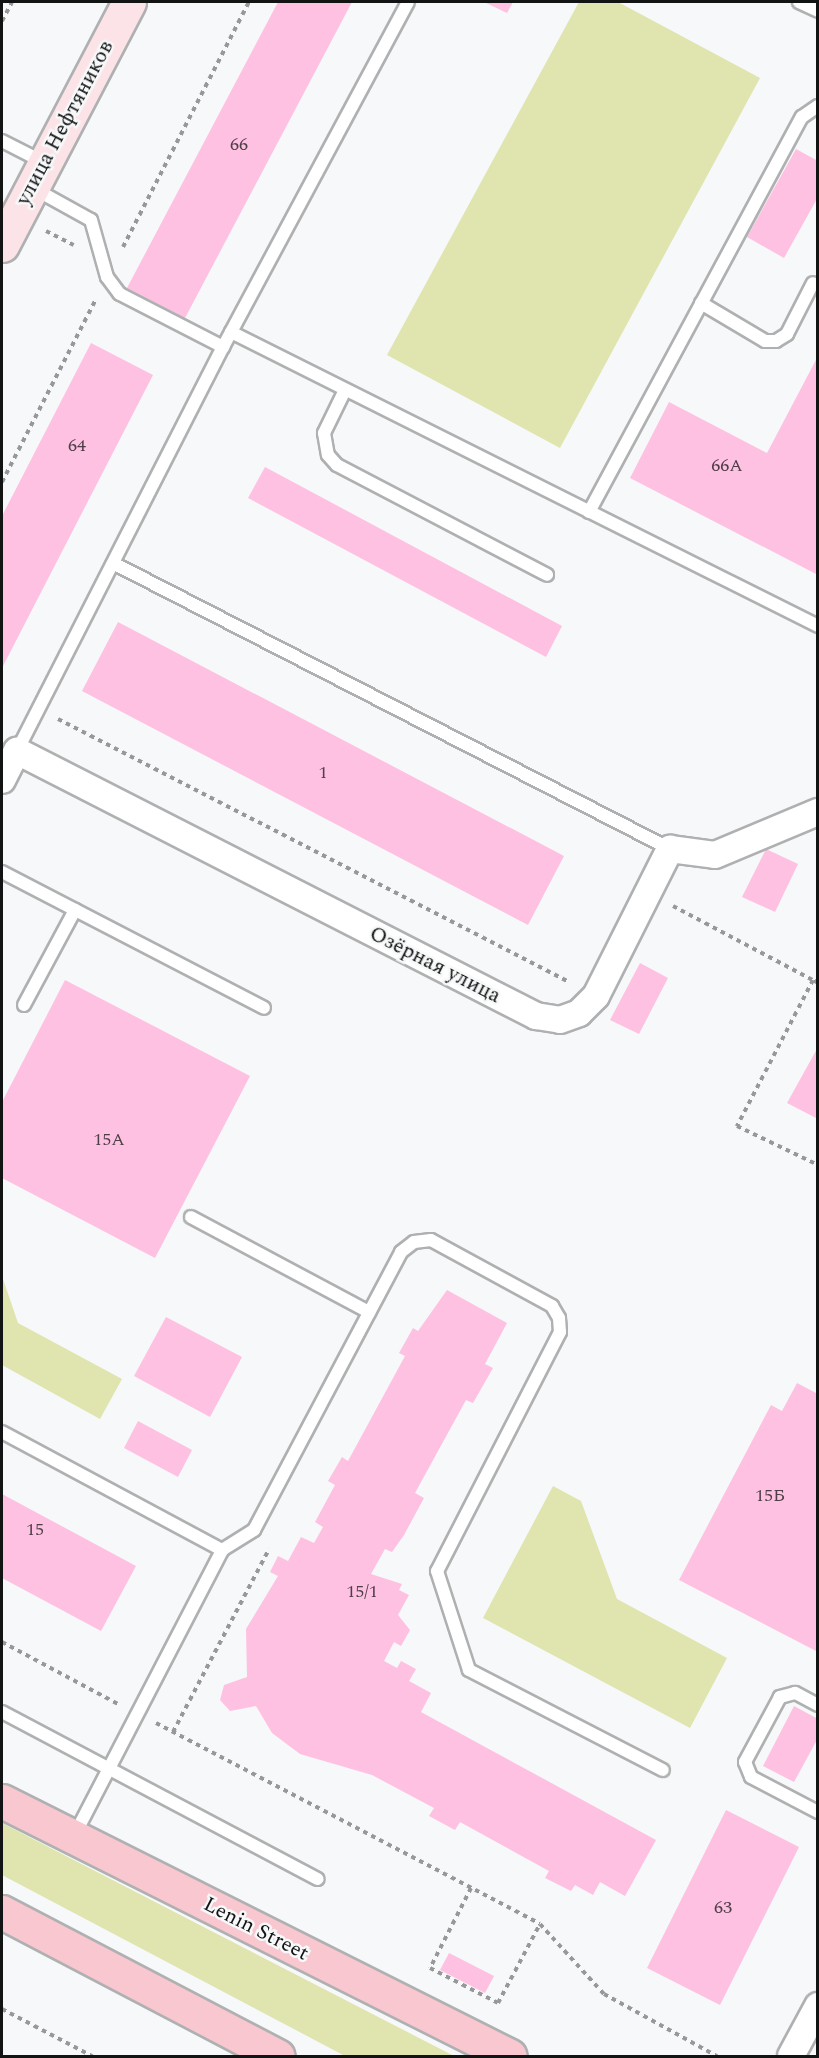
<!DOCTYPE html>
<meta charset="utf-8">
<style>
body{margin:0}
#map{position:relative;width:819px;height:2058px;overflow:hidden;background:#f7f8f9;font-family:Spectral,serif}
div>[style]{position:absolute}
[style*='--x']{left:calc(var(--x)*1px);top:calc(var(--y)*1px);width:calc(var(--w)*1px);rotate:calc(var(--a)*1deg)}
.green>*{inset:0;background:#e0e4ae}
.building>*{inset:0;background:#fec1e2}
.path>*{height:4px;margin-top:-2px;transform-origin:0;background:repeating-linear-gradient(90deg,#979899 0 4.5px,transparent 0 9px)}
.roads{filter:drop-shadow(2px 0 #afb0b1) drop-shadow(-2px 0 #afb0b1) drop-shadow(0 2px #afb0b1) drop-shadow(0 -2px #afb0b1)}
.lane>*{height:12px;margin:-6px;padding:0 6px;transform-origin:6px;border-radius:6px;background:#fff}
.street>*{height:26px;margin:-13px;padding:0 13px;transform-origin:13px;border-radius:13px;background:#fff}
.secondary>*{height:33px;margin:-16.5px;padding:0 16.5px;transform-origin:16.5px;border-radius:16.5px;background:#fce3e7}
.primary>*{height:33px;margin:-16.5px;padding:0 16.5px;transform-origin:16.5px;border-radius:16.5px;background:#f8c7cf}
span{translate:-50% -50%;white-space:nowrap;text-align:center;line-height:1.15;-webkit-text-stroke:5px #f7f8f9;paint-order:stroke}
.number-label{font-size:18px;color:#4d3e47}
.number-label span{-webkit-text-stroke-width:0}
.street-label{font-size:21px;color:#121313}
.frame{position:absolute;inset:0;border:3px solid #121313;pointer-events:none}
</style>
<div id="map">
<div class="green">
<div style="clip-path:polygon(579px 2px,618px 2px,760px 78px,560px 448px,387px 355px)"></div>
<div style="clip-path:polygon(2px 1276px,18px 1323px,122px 1379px,100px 1419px,2px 1365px)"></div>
<div style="clip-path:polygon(553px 1486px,581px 1501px,617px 1599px,727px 1658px,690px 1728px,483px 1618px)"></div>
<div style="clip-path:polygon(2px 1823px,454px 2056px,345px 2056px,2px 1875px)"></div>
</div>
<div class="building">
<div style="clip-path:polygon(278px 2px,352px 2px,185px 318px,127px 288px)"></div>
<div style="clip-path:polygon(484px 2px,513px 2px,507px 13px)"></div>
<div style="clip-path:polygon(796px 149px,818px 161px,818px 197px,784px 258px,747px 237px)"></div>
<div style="clip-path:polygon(91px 343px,153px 375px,2px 668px,2px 516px)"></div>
<div style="clip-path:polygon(818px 356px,818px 575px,630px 478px,669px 402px,767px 453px)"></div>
<div style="clip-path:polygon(265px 467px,562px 626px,546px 657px,248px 498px)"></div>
<div style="clip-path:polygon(118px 622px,564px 856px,528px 925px,82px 691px)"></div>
<div style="clip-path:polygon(766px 849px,798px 864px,775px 912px,742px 897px)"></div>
<div style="clip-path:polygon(640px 963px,668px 978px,639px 1034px,610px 1020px)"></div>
<div style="clip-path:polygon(65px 980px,250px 1076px,155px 1258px,2px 1178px,2px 1102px)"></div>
<div style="clip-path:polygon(818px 1047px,818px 1119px,787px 1103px)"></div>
<div style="clip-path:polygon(447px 1290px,507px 1323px,485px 1364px,493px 1368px,473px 1403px,466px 1400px,415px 1493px,424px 1498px,404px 1535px,392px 1552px,385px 1549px,371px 1574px,402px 1584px,399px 1590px,409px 1595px,398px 1615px,410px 1630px,401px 1646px,394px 1642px,384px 1661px,397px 1668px,401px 1661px,416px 1669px,409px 1681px,431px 1693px,421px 1712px,656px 1840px,625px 1896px,600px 1882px,593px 1895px,575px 1885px,571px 1891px,545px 1878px,549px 1871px,460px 1822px,455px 1830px,429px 1816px,434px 1808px,372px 1775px,300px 1754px,272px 1733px,256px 1706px,230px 1711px,220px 1700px,224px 1685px,247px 1677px,246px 1629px,278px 1576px,270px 1572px,278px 1556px,288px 1561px,301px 1537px,314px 1543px,323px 1527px,315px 1522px,335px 1485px,328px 1481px,342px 1457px,348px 1461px,405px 1356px,399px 1353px,413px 1328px,418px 1331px)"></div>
<div style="clip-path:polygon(166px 1317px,242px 1357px,210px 1417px,134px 1376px)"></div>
<div style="clip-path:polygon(797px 1383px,818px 1394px,818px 1652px,679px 1580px,771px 1405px,782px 1411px)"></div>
<div style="clip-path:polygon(138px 1421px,192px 1450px,178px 1477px,124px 1448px)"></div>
<div style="clip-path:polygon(2px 1494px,136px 1566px,101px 1631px,2px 1578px)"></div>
<div style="clip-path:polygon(794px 1706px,818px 1719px,818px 1738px,794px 1782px,763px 1766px)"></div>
<div style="clip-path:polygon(726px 1810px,799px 1847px,720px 2005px,647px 1968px)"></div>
<div style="clip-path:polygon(449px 1953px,494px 1976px,485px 1993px,440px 1970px)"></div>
</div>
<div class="path">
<div style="--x:2;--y:21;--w:21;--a:-62"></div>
<div style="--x:46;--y:231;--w:31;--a:27"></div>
<div style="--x:123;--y:247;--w:276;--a:-62.8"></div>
<div style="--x:2;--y:482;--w:206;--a:-62.8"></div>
<div style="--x:58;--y:719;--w:575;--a:27.23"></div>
<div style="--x:673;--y:906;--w:158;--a:27.9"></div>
<div style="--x:818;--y:983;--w:6;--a:-149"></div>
<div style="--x:813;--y:980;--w:165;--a:117.5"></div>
<div style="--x:737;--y:1126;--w:90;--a:25.7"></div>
<div style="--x:2;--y:1642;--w:132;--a:28.1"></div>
<div style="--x:156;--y:1723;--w:433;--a:27.6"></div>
<div style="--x:540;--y:1924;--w:95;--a:47.6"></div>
<div style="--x:604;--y:1994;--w:129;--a:28.8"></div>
<div style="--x:173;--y:1732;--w:207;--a:-62.3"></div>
<div style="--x:471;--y:1888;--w:90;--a:117.1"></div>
<div style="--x:430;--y:1968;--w:76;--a:27.2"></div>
<div style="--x:498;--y:2003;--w:89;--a:-62"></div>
<div style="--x:2;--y:2009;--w:102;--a:27.6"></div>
</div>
<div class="roads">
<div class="lane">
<div style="--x:799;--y:2;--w:21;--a:25"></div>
<div style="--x:2;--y:141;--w:46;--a:27.1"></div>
<div style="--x:33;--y:188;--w:66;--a:28.9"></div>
<div style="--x:91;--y:220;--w:59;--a:74.3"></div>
<div style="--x:107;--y:277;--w:21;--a:53"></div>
<div style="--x:120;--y:294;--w:116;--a:27.2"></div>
<div style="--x:223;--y:347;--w:391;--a:-61.8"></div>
<div style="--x:701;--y:303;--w:74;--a:30.7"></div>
<div style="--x:765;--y:341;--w:11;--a:0"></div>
<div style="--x:776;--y:341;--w:13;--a:-32"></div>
<div style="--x:787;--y:334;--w:57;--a:-63"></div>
<div style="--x:231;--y:332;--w:657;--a:26.6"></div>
<div style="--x:345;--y:390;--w:48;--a:116"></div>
<div style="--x:324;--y:433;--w:22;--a:80"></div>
<div style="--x:328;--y:455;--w:13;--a:48"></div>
<div style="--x:337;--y:465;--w:237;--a:27.6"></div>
<div style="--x:589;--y:512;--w:449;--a:-61.7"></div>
<div style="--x:802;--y:117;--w:19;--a:-35"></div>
<div style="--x:113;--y:563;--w:626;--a:27.18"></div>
<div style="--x:17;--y:751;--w:453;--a:-63"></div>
<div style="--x:2;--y:872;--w:295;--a:27.4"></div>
<div style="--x:24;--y:1005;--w:108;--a:-61.8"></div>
<div style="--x:191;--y:1217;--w:202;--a:28.1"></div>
<div style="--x:2;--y:1432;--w:250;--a:28.2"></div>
<div style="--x:818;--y:1705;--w:26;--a:-152"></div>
<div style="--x:795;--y:1693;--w:16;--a:165"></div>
<div style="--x:780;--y:1697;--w:74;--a:118.3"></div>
<div style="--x:745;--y:1762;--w:16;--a:68"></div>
<div style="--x:751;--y:1777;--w:76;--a:27.6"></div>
<div style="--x:2;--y:1712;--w:357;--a:27.9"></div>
<div style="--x:74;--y:1836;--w:322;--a:-62.6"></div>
<div style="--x:222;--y:1550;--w:38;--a:-32"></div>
<div style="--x:254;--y:1530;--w:314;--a:-62.1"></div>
<div style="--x:401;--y:1252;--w:16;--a:-38"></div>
<div style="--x:414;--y:1242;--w:17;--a:-7"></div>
<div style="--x:431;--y:1240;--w:138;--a:28.6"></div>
<div style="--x:552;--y:1306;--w:14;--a:60"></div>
<div style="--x:559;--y:1318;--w:14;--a:86"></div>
<div style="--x:560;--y:1332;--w:269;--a:117.2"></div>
<div style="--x:437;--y:1571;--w:104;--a:72.1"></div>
<div style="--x:469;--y:1670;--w:218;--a:27.3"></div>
</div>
<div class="street">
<div style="--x:2;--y:780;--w:33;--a:-63"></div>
<div style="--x:17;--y:751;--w:583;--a:27.05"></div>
<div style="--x:536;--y:1016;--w:24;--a:9"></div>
<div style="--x:560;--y:1020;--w:20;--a:-20"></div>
<div style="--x:579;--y:1013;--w:24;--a:-45"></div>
<div style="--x:596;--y:996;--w:165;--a:-63.3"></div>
<div style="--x:670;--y:849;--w:45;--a:7.6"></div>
<div style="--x:715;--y:855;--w:112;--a:-22.7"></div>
<div style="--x:791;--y:2056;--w:57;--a:-61.6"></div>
</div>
<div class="secondary">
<div style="--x:2;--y:245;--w:274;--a:-62.4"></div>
</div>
<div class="primary">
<div style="--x:2;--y:1801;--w:568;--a:26.66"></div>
<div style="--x:2;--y:1912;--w:311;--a:27.6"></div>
</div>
</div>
<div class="number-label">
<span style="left:239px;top:145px">66</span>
<span style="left:77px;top:446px">64</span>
<span style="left:727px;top:466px">66А</span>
<span style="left:323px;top:773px">1</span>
<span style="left:109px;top:1140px">15А</span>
<span style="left:770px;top:1496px">15Б</span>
<span style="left:35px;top:1530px">15</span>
<span style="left:362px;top:1592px">15/1</span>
<span style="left:723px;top:1908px">63</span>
</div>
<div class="street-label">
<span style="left:65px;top:123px;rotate:-62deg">улица Нефтяников</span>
<span style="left:435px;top:965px;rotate:27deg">Озёрная улица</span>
<span style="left:256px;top:1929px;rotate:27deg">Lenin Street</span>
</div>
<div class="frame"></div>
</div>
